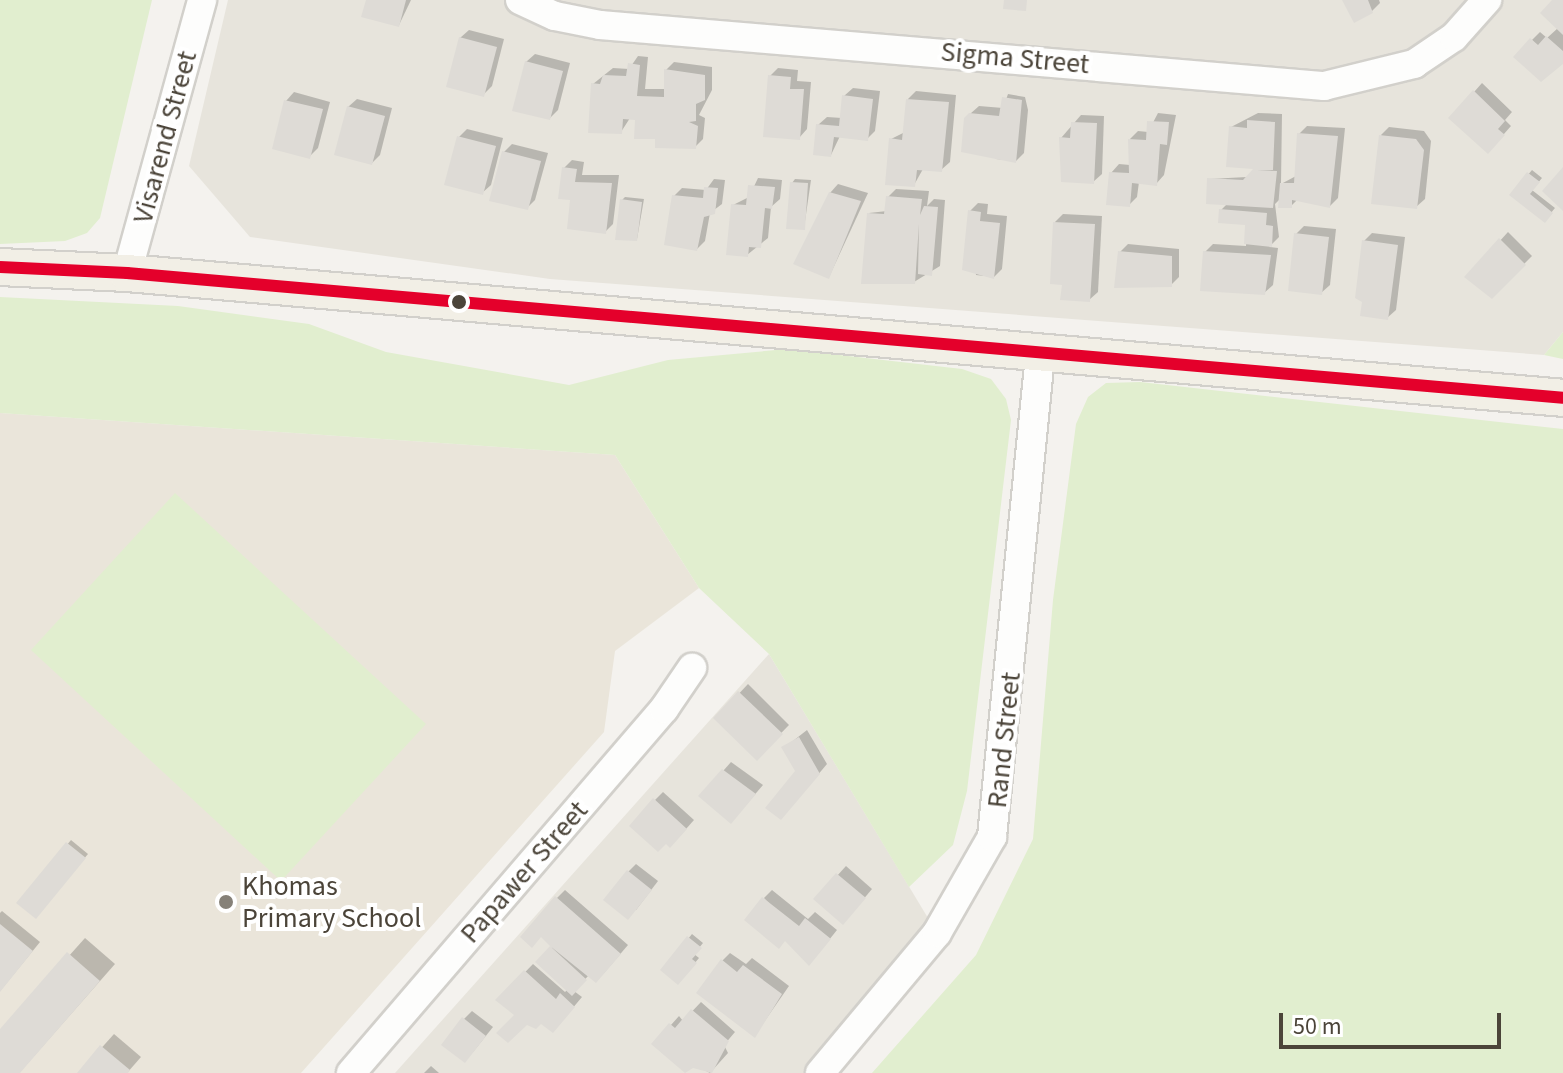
<!DOCTYPE html>
<style>
body{margin:0}
#map{position:relative;width:1563px;height:1073px;overflow:hidden;background:#f4f2ee;font-family:"Source Sans 3",sans-serif}
div>[style]{position:absolute}
[style*='--x']{left:calc(var(--x)*1px);top:calc(var(--y)*1px);width:calc(var(--w)*1px);rotate:calc(var(--a)*1deg)}
.residential>*{inset:0;background:#e7e4dc}
.education>*{inset:0;background:#eae5da}
.green>*{inset:0;background:#e1eecf}
.shadow>*{inset:0;background:#0003}
.building>*{inset:0;background:#dedbd6}
.roads{filter:drop-shadow(2px 0 #d2d0cb) drop-shadow(-2px 0 #d2d0cb) drop-shadow(0 2px #d2d0cb) drop-shadow(0 -2px #d2d0cb)}
.minor>*{height:28px;margin:-14px;padding:0 14px;transform-origin:14px;border-radius:14px;background:#fdfdfc}
.major>*{height:36px;margin:-18px;padding:0 18px;transform-origin:18px;border-radius:18px;background:#f2efe6}
.bus-1>*{height:12px;margin:-6px;padding:0 6px;transform-origin:6px;border-radius:6px;background:#e4002b}
.dots>*{width:22px;height:22px;translate:-50% -50%;box-sizing:border-box;border:4px solid #fff;border-radius:50%}
span{translate:-50% -50%;white-space:nowrap;text-align:center;line-height:1.15;-webkit-text-stroke:8px #fff;paint-order:stroke}
.street-label{font-size:28px;color:#4b4439}
.poi-label{font-size:28px;color:#4b4439}
.left{translate:0 -50%;text-align:left}
.scale{position:absolute;left:1279px;top:1013px;width:222px;height:36px;box-sizing:border-box;border:4px solid #4b4439;border-top:0;padding-left:10px;font-size:24px;line-height:28px;white-space:nowrap;color:#4b4439;-webkit-text-stroke:6px #fff;paint-order:stroke}
</style>
<div id="map">
<div class="residential">
<div style="clip-path:polygon(228px 0,1563px 0,1563px 332px,1544px 355px,550px 279px,250px 237px,189px 166px)"></div>
<div style="clip-path:polygon(769px 654px,937px 933px,820px 1073px,395px 1073px)"></div>
</div>
<div class="education">
<div style="clip-path:polygon(0 413px,615px 455px,699px 588px,615px 651px,604px 732px,301px 1073px,0 1073px)"></div>
</div>
<div class="green">
<div style="clip-path:polygon(0 0,152px 0,100px 218px,87px 233px,65px 241px,0 244px)"></div>
<div style="clip-path:polygon(0 297px,178px 306px,309px 324px,386px 352px,569px 385px,668px 360px,787px 349px,962px 369px,991px 379px,1006px 399px,1011px 420px,967px 791px,953px 845px,909px 887px,769px 654px,699px 588px,615px 455px,0 413px)"></div>
<div style="clip-path:polygon(1563px 332px,1563px 359px,1544px 355px)"></div>
<div style="clip-path:polygon(1140px 382px,1563px 429px,1563px 1073px,872px 1073px,976px 955px,1033px 839px,1053px 600px,1076px 424px,1088px 397px,1106px 383px)"></div>
<div style="clip-path:polygon(175px 493px,426px 724px,281px 881px,31px 650px)"></div>
</div>
<div class="shadow">
<div style="clip-path:polygon(368px 0,411px 0,399px 25px)"></div>
<div style="clip-path:polygon(1344px 0,1379px 0,1380px 3px,1372px 11px)"></div>
<div style="clip-path:polygon(1555px 0,1563px 0,1563px 62px,1556px 69px,1532px 40px,1540px 32px,1547px 38px,1558px 28px)"></div>
<div style="clip-path:polygon(469px 30px,504px 39px,492px 86px,484px 94px,460px 38px)"></div>
<div style="clip-path:polygon(535px 54px,570px 63px,558px 110px,550px 118px,526px 62px)"></div>
<div style="clip-path:polygon(638px 56px,648px 57px,645px 89px,666px 89px,666px 70px,674px 62px,712px 67px,712px 90px,699px 115px,705px 118px,703px 139px,695px 147px,657px 137px,637px 118px,630px 118px,621px 132px,593px 84px,613px 68px,629px 69px)"></div>
<div style="clip-path:polygon(778px 68px,798px 70px,797px 81px,811px 82px,807px 129px,799px 138px,770px 76px)"></div>
<div style="clip-path:polygon(1482px 83px,1512px 112px,1505px 120px,1511px 126px,1496px 143px,1451px 118px)"></div>
<div style="clip-path:polygon(853px 88px,880px 91px,875px 131px,867px 139px,840px 136px,831px 155px,818px 125px,827px 117px,842px 118px,844px 96px)"></div>
<div style="clip-path:polygon(916px 91px,956px 95px,950px 162px,941px 170px,923px 169px,914px 185px,891px 139px,905px 132px,908px 99px)"></div>
<div style="clip-path:polygon(294px 92px,330px 102px,318px 148px,309px 157px,286px 101px)"></div>
<div style="clip-path:polygon(1008px 94px,1025px 97px,1028px 110px,1024px 153px,1016px 161px,996px 159px,970px 114px,979px 106px,1003px 108px)"></div>
<div style="clip-path:polygon(357px 99px,392px 108px,380px 155px,372px 163px,348px 107px)"></div>
<div style="clip-path:polygon(1158px 113px,1176px 115px,1164px 175px,1156px 184px,1139px 182px,1137px 197px,1129px 205px,1111px 173px,1119px 164px,1130px 165px,1130px 139px,1138px 131px,1148px 132px)"></div>
<div style="clip-path:polygon(1258px 113px,1282px 114px,1281px 184px,1296px 176px,1299px 134px,1307px 126px,1345px 128px,1338px 198px,1330px 206px,1298px 199px,1291px 206px,1281px 198px,1275px 204px,1279px 237px,1269px 247px,1278px 248px,1273px 285px,1264px 293px,1205px 252px,1213px 244px,1246px 246px,1247px 223px,1221px 210px,1228px 203px,1209px 179px,1247px 177px,1257px 167px,1231px 127px)"></div>
<div style="clip-path:polygon(1081px 115px,1104px 116px,1102px 174px,1093px 182px,1061px 138px)"></div>
<div style="clip-path:polygon(1389px 127px,1424px 131px,1431px 141px,1425px 199px,1416px 207px,1381px 135px)"></div>
<div style="clip-path:polygon(467px 129px,503px 138px,491px 185px,482px 193px,459px 137px)"></div>
<div style="clip-path:polygon(512px 144px,548px 153px,535px 200px,527px 208px,504px 152px)"></div>
<div style="clip-path:polygon(572px 160px,584px 162px,582px 175px,619px 175px,613px 224px,605px 232px,564px 168px)"></div>
<div style="clip-path:polygon(1532px 170px,1542px 178px,1532px 190px,1555px 208px,1545px 220px,1512px 194px)"></div>
<div style="clip-path:polygon(758px 178px,782px 180px,780px 199px,771px 207px,768px 238px,747px 255px,733px 205px,749px 197px)"></div>
<div style="clip-path:polygon(714px 179px,725px 180px,722px 204px,710px 213px,705px 241px,697px 249px,674px 196px,682px 188px,706px 190px)"></div>
<div style="clip-path:polygon(795px 179px,811px 180px,804px 228px,792px 183px)"></div>
<div style="clip-path:polygon(838px 184px,868px 193px,829px 277px,830px 193px)"></div>
<div style="clip-path:polygon(896px 189px,929px 191px,927px 206px,934px 199px,945px 200px,940px 266px,914px 282px,869px 213px,887px 211px,888px 197px)"></div>
<div style="clip-path:polygon(625px 197px,644px 199px,637px 239px,622px 200px)"></div>
<div style="clip-path:polygon(978px 203px,988px 204px,987px 214px,1007px 216px,1002px 269px,994px 277px,976px 275px,970px 211px)"></div>
<div style="clip-path:polygon(1063px 214px,1102px 216px,1098px 292px,1089px 300px,1064px 283px,1055px 222px)"></div>
<div style="clip-path:polygon(1304px 226px,1336px 229px,1330px 285px,1321px 293px,1296px 234px)"></div>
<div style="clip-path:polygon(1508px 232px,1532px 256px,1492px 296px,1467px 277px)"></div>
<div style="clip-path:polygon(1372px 233px,1405px 237px,1396px 310px,1387px 318px,1364px 241px)"></div>
<div style="clip-path:polygon(1128px 244px,1179px 249px,1179px 277px,1171px 285px,1120px 252px)"></div>
<div style="clip-path:polygon(748px 684px,789px 725px,757px 758px,716px 718px)"></div>
<div style="clip-path:polygon(807px 730px,827px 764px,800px 796px,797px 772px,784px 748px)"></div>
<div style="clip-path:polygon(731px 762px,763px 785px,739px 813px,701px 796px)"></div>
<div style="clip-path:polygon(663px 792px,694px 820px,678px 838px,655px 800px)"></div>
<div style="clip-path:polygon(71px 840px,88px 854px,39px 913px,18px 903px)"></div>
<div style="clip-path:polygon(636px 864px,658px 881px,636px 910px,628px 872px)"></div>
<div style="clip-path:polygon(846px 866px,872px 889px,851px 914px,816px 899px)"></div>
<div style="clip-path:polygon(565px 890px,628px 945px,604px 973px,589px 975px,574px 991px,582px 997px,561px 1022px,541px 1022px,516px 1015px,498px 1000px,533px 964px,565px 992px,568px 989px,538px 962px,554px 945px,557px 898px)"></div>
<div style="clip-path:polygon(772px 890px,808px 919px,815px 912px,837px 930px,817px 955px,764px 898px)"></div>
<div style="clip-path:polygon(2px 911px,40px 942px,0 991px,0 913px)"></div>
<div style="clip-path:polygon(692px 934px,703px 943px,694px 954px,699px 958px,678px 983px,663px 970px)"></div>
<div style="clip-path:polygon(85px 938px,115px 964px,19px 1073px,0 1073px,0 1033px)"></div>
<div style="clip-path:polygon(730px 953px,746px 964px,752px 958px,789px 986px,755px 1035px,722px 961px)"></div>
<div style="clip-path:polygon(701px 1002px,735px 1032px,724px 1045px,728px 1053px,710px 1073px,654px 1044px,679px 1016px,683px 1021px)"></div>
<div style="clip-path:polygon(472px 1011px,493px 1027px,473px 1052px,464px 1019px)"></div>
<div style="clip-path:polygon(114px 1034px,141px 1057px,127px 1073px,79px 1073px)"></div>
<div style="clip-path:polygon(431px 1066px,439px 1073px,424px 1073px)"></div>
</div>
<div class="building">
<div style="clip-path:polygon(366px 0,406px 0,399px 27px,361px 17px)"></div>
<div style="clip-path:polygon(1004px 0,1027px 0,1026px 11px,1003px 9px)"></div>
<div style="clip-path:polygon(1342px 0,1368px 0,1373px 13px,1354px 23px)"></div>
<div style="clip-path:polygon(1552px 0,1563px 0,1563px 35px,1540px 13px)"></div>
<div style="clip-path:polygon(1546px 36px,1563px 51px,1563px 64px,1541px 82px,1513px 57px,1530px 38px,1538px 45px)"></div>
<div style="clip-path:polygon(459px 37px,497px 47px,484px 97px,446px 87px)"></div>
<div style="clip-path:polygon(525px 61px,563px 71px,550px 120px,512px 111px)"></div>
<div style="clip-path:polygon(628px 63px,640px 65px,637px 96px,664px 97px,664px 69px,705px 75px,705px 100px,696px 104px,696px 121px,689px 122px,698px 126px,696px 149px,655px 148px,655px 139px,634px 139px,635px 120px,623px 119px,622px 134px,588px 133px,591px 83px,600px 84px,603px 75px,626px 76px)"></div>
<div style="clip-path:polygon(768px 75px,791px 77px,790px 89px,804px 89px,800px 140px,763px 137px)"></div>
<div style="clip-path:polygon(1473px 90px,1505px 121px,1498px 129px,1505px 135px,1488px 154px,1448px 118px)"></div>
<div style="clip-path:polygon(842px 95px,873px 99px,868px 141px,834px 137px,831px 157px,813px 155px,816px 124px,839px 126px)"></div>
<div style="clip-path:polygon(1002px 97px,1022px 100px,1016px 163px,961px 152px,964px 118px,969px 113px,999px 116px)"></div>
<div style="clip-path:polygon(906px 99px,949px 102px,942px 172px,917px 170px,915px 187px,885px 185px,889px 138px,902px 140px)"></div>
<div style="clip-path:polygon(284px 100px,323px 109px,310px 159px,272px 149px)"></div>
<div style="clip-path:polygon(347px 106px,385px 116px,372px 165px,334px 155px)"></div>
<div style="clip-path:polygon(1247px 120px,1275px 122px,1273px 170px,1257px 170px,1277px 171px,1273px 208px,1206px 204px,1207px 178px,1243px 180px,1253px 169px,1226px 167px,1229px 126px,1247px 128px)"></div>
<div style="clip-path:polygon(1147px 121px,1169px 122px,1167px 145px,1160px 144px,1157px 186px,1132px 183px,1130px 207px,1106px 205px,1109px 172px,1129px 173px,1128px 139px,1146px 140px)"></div>
<div style="clip-path:polygon(1071px 122px,1097px 123px,1094px 184px,1061px 182px,1059px 137px,1070px 138px)"></div>
<div style="clip-path:polygon(1297px 133px,1338px 136px,1330px 208px,1292px 200px,1292px 208px,1278px 208px,1280px 183px,1294px 183px)"></div>
<div style="clip-path:polygon(1379px 135px,1416px 139px,1424px 150px,1417px 209px,1371px 204px)"></div>
<div style="clip-path:polygon(457px 136px,496px 146px,483px 195px,444px 185px)"></div>
<div style="clip-path:polygon(502px 151px,541px 161px,528px 210px,489px 201px)"></div>
<div style="clip-path:polygon(562px 167px,577px 169px,575px 182px,612px 183px,606px 234px,567px 229px,570px 200px,558px 199px)"></div>
<div style="clip-path:polygon(1563px 167px,1563px 211px,1542px 191px)"></div>
<div style="clip-path:polygon(1527px 172px,1540px 182px,1530px 194px,1553px 213px,1545px 223px,1509px 195px)"></div>
<div style="clip-path:polygon(790px 182px,808px 183px,805px 230px,786px 229px)"></div>
<div style="clip-path:polygon(748px 185px,775px 187px,772px 209px,765px 208px,761px 248px,749px 247px,748px 257px,726px 255px,731px 204px,746px 205px)"></div>
<div style="clip-path:polygon(704px 187px,718px 188px,715px 214px,704px 217px,697px 251px,664px 245px,672px 195px,703px 198px)"></div>
<div style="clip-path:polygon(829px 192px,861px 201px,829px 279px,793px 264px)"></div>
<div style="clip-path:polygon(886px 196px,922px 199px,920px 215px,924px 206px,938px 207px,932px 276px,918px 274px,919px 224px,915px 284px,861px 284px,867px 213px,884px 214px)"></div>
<div style="clip-path:polygon(620px 199px,642px 202px,637px 241px,615px 240px)"></div>
<div style="clip-path:polygon(1219px 209px,1267px 213px,1266px 225px,1273px 226px,1272px 247px,1244px 244px,1245px 225px,1218px 223px)"></div>
<div style="clip-path:polygon(968px 210px,981px 212px,980px 221px,1000px 223px,994px 279px,962px 270px)"></div>
<div style="clip-path:polygon(1053px 222px,1095px 224px,1090px 302px,1060px 300px,1062px 285px,1050px 284px)"></div>
<div style="clip-path:polygon(1294px 233px,1329px 237px,1322px 295px,1288px 291px)"></div>
<div style="clip-path:polygon(1499px 238px,1526px 265px,1492px 299px,1464px 277px)"></div>
<div style="clip-path:polygon(1362px 240px,1398px 245px,1388px 320px,1360px 316px,1362px 302px,1355px 298px)"></div>
<div style="clip-path:polygon(1118px 251px,1172px 256px,1172px 287px,1114px 288px)"></div>
<div style="clip-path:polygon(1203px 251px,1271px 255px,1265px 295px,1200px 291px)"></div>
<div style="clip-path:polygon(738px 691px,783px 734px,757px 761px,713px 718px)"></div>
<div style="clip-path:polygon(799px 737px,820px 774px,781px 820px,765px 808px,795px 771px,781px 747px)"></div>
<div style="clip-path:polygon(722px 769px,756px 794px,731px 824px,698px 796px)"></div>
<div style="clip-path:polygon(653px 798px,687px 829px,670px 848px,666px 844px,658px 852px,629px 826px)"></div>
<div style="clip-path:polygon(66px 842px,86px 858px,36px 919px,16px 903px)"></div>
<div style="clip-path:polygon(627px 870px,652px 890px,628px 920px,603px 900px)"></div>
<div style="clip-path:polygon(836px 873px,866px 898px,843px 925px,813px 899px)"></div>
<div style="clip-path:polygon(555px 896px,621px 954px,596px 983px,550px 946px,587px 980px,572px 996px,535px 962px,550px 946px,541px 937px,532px 948px,520px 937px)"></div>
<div style="clip-path:polygon(762px 897px,799px 926px,805px 918px,831px 939px,809px 966px,785px 941px,779px 949px,744px 920px)"></div>
<div style="clip-path:polygon(0 924px,33px 951px,0 992px)"></div>
<div style="clip-path:polygon(687px 936px,702px 948px,692px 959px,697px 963px,678px 985px,660px 970px)"></div>
<div style="clip-path:polygon(67px 952px,100px 981px,20px 1073px,0 1073px,0 1029px)"></div>
<div style="clip-path:polygon(721px 959px,737px 972px,743px 965px,782px 994px,755px 1038px,696px 993px)"></div>
<div style="clip-path:polygon(524px 970px,556px 999px,560px 993px,575px 1007px,553px 1033px,541px 1024px,536px 1029px,527px 1025px,508px 1043px,496px 1033px,514px 1015px,495px 1000px)"></div>
<div style="clip-path:polygon(691px 1009px,729px 1041px,712px 1073px,693px 1068px,685px 1073px,651px 1044px,669px 1023px,675px 1028px)"></div>
<div style="clip-path:polygon(462px 1017px,486px 1036px,465px 1063px,441px 1045px)"></div>
<div style="clip-path:polygon(100px 1045px,130px 1070px,128px 1073px,77px 1073px)"></div>
</div>
<div class="roads">
<div class="minor">
<div style="--x:520;--y:0;--w:38;--a:25"></div>
<div style="--x:555;--y:16;--w:46;--a:11.3"></div>
<div style="--x:600;--y:25;--w:727;--a:4.82"></div>
<div style="--x:1324;--y:86;--w:93;--a:-13.7"></div>
<div style="--x:1414;--y:64;--w:48;--a:-34"></div>
<div style="--x:1454;--y:37;--w:50;--a:-48.3"></div>
<div style="--x:127;--y:273;--w:283;--a:-74.6"></div>
<div style="--x:351;--y:1073;--w:480;--a:-49.3"></div>
<div style="--x:664;--y:709;--w:50;--a:-55.7"></div>
<div style="--x:820;--y:1073;--w:182;--a:-50.1"></div>
<div style="--x:937;--y:933;--w:111;--a:-60.2"></div>
<div style="--x:992;--y:837;--w:489;--a:-84.3"></div>
</div>
<div class="major">
<div style="--x:0;--y:267;--w:127;--a:2.7"></div>
<div style="--x:127;--y:273;--w:1441;--a:4.97"></div>
</div>
</div>
<div class="bus-1">
<div style="--x:0;--y:267;--w:127;--a:2.7"></div>
<div style="--x:127;--y:273;--w:1441;--a:4.97"></div>
</div>
<div class="dots">
<div style="left:459px;top:302px;background:#4b4439"></div>
<div style="left:226px;top:902px;background:#868178"></div>
</div>
<div class="street-label">
<span style="left:1015px;top:58px;rotate:5deg">Sigma Street</span>
<span style="left:165px;top:137px;rotate:-75deg">Visarend Street</span>
<span style="left:1004px;top:740px;rotate:-84deg">Rand Street</span>
<span style="left:524px;top:872px;rotate:-49deg">Papawer Street</span>
</div>
<div class="poi-label">
<span class="left" style="left:242px;top:902px">Khomas<br>Primary School</span>
</div>
<div class="scale">50 m</div>
</div>
